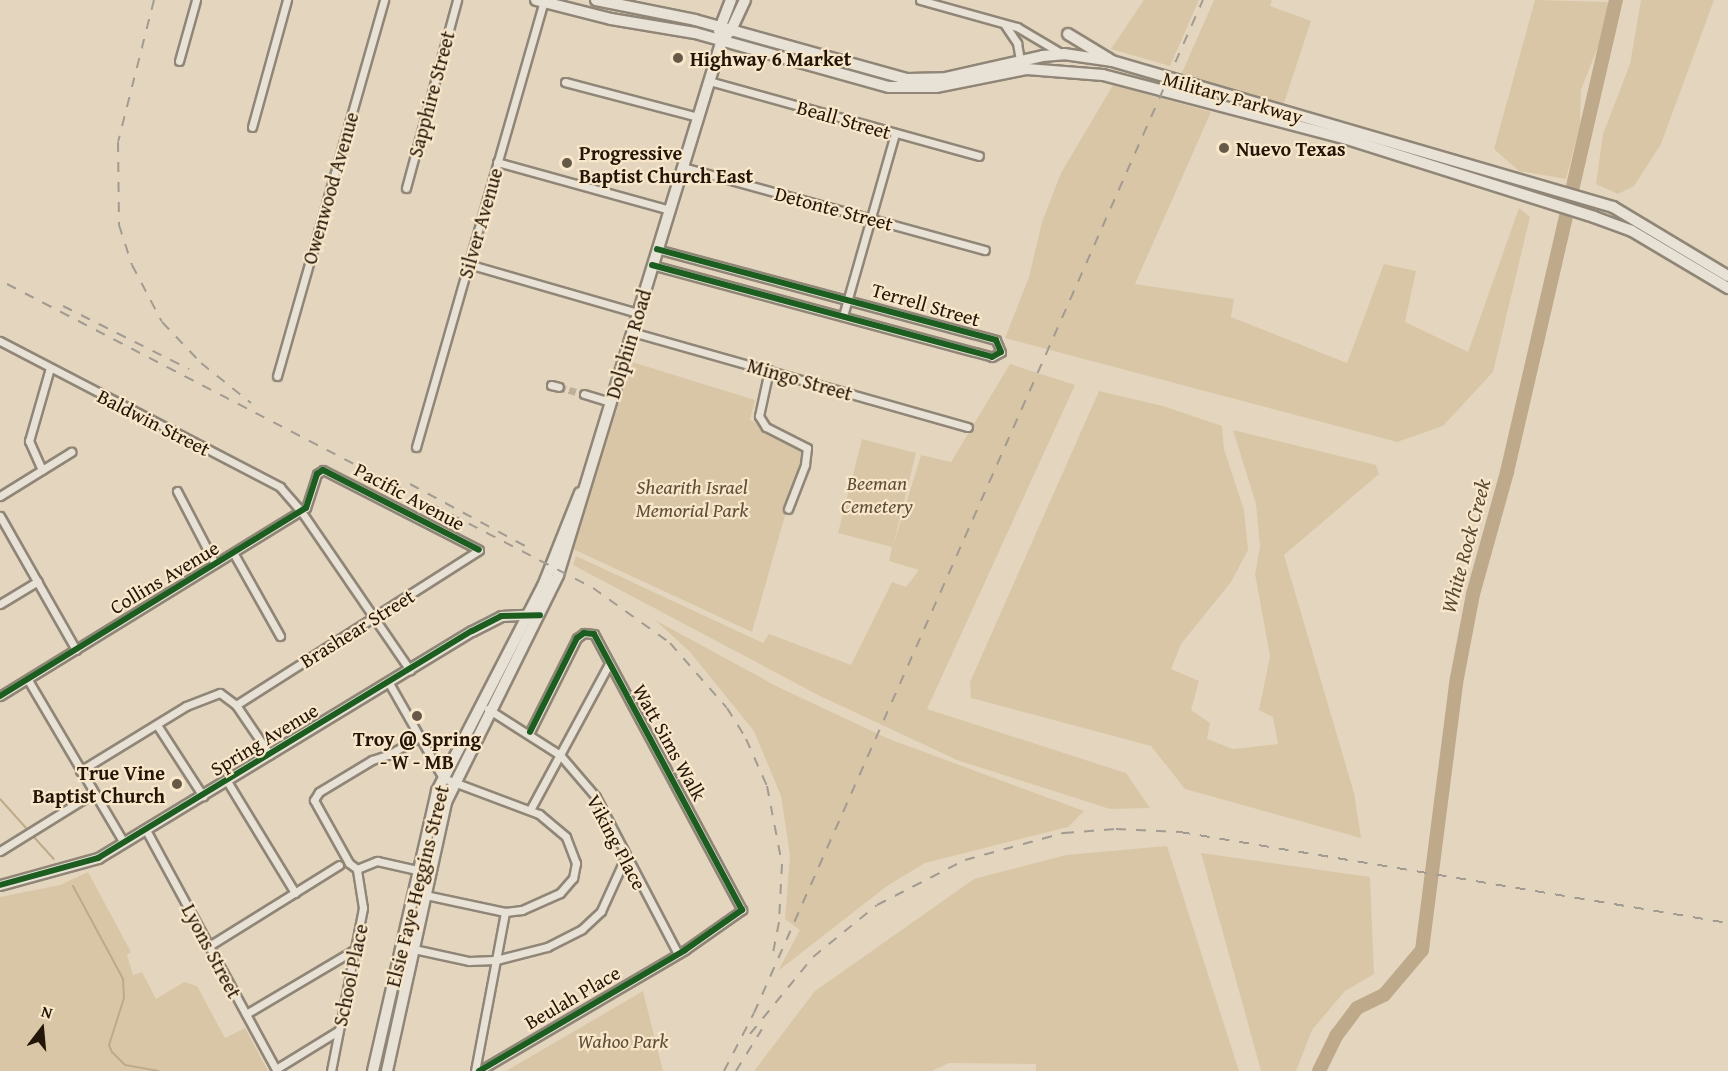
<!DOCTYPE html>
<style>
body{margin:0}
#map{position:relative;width:1728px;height:1071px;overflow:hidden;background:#e4d6be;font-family:"Gentium Book Plus",serif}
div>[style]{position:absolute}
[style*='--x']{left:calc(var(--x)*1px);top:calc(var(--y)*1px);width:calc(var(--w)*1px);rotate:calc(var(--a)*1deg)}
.green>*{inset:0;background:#d9c6a6}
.stream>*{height:2px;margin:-1px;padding:0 1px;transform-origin:1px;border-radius:1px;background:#beaa8b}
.river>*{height:14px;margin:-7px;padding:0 7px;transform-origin:7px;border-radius:7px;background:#beaa8b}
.minor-tunnel>*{height:7px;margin-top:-3.5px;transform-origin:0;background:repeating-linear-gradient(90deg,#bdaf99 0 7px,transparent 0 10.5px)}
.roads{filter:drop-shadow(2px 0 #908677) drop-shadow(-2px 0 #908677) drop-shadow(0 2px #908677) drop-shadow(0 -2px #908677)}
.minor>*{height:7px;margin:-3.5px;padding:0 3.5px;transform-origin:3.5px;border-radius:3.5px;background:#e8e1d5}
.tertiary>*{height:9px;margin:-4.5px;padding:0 4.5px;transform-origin:4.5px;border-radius:4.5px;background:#e8e1d5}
.secondary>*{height:10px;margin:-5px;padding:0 5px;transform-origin:5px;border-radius:5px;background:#e8e1d5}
.rail>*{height:2px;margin-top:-1px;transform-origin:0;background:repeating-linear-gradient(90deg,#a29b91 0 10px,transparent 0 20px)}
.cycleway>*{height:6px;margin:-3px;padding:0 3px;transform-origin:3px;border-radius:3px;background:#1b5e20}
.dots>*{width:16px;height:16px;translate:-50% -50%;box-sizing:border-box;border:3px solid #f8e7ca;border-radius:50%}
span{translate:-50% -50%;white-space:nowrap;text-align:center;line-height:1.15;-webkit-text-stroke:4.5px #f8e7ca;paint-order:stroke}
.poi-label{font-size:20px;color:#231507;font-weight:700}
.left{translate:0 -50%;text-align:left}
.right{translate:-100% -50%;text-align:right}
.street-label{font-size:20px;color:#231507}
.park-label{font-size:20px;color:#604e38;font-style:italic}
.water-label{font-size:21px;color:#5a4933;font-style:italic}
.north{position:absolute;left:12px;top:999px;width:60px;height:60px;-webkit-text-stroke:4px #f8e7ca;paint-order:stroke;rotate:16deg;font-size:16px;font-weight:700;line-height:24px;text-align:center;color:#231507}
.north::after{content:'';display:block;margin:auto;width:21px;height:27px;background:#231507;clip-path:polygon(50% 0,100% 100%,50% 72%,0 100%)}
</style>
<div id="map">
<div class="green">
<div style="clip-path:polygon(1144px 0,1199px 0,1170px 66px,1111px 49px)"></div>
<div style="clip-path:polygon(1214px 0,1272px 0,1270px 6px,1311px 21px,1284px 103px,1181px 75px)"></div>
<div style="clip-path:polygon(1535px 0,1610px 2px,1608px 21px,1581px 90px,1580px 125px,1566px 179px,1519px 171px,1494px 149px)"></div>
<div style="clip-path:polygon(1641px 0,1714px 0,1661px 144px,1634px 186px,1618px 194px,1596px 184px,1603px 134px,1630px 64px)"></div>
<div style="clip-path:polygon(1113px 85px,1211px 112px,1135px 284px,1234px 299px,1231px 317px,1347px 363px,1384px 264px,1416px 271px,1405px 322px,1468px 352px,1519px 208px,1530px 217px,1493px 372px,1443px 426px,1397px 442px,1005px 338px,1029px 277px,1042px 222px,1061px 173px)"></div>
<div style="clip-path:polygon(632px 362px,755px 400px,750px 420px,805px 445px,752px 632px,573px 549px)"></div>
<div style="clip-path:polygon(1010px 364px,1075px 385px,927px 709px,1126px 773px,1150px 808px,1110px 809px,957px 760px,820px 696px,573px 565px,576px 556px,763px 643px,769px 634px,851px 665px,892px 582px,906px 587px,919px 570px,889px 561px,892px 547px,838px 533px,862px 439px,916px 453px,893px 546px,921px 455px,951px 462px)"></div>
<div style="clip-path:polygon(1099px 391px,1163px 406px,1222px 426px,1224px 449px,1244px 510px,1248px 550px,1231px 582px,1181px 644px,1171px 669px,1199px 681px,1191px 710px,1210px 723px,1207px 739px,1233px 749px,1278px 744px,1273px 717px,1259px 710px,1270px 656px,1255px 574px,1260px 547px,1256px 504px,1233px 430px,1376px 465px,1379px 474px,1284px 555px,1354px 793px,1361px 838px,1185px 789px,1151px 746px,971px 698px,970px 682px)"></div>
<div style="clip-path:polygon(655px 620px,778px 687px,889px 739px,1084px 811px,1068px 827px,925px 863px,887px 886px,778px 971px,800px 930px,785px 919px,790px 855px,781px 796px,754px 731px,690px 652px)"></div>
<div style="clip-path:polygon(1167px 846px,1239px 1071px,1036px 1071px,1036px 1064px,949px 1063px,932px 1071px,754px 1071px,815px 991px,974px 879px,1066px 855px)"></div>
<div style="clip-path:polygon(1201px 853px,1370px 877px,1374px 974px,1345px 991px,1312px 1030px,1296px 1071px,1261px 1071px)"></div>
<div style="clip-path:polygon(88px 872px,131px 952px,127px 955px,133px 975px,142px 972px,156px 999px,184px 982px,197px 986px,225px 1038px,245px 1028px,268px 1071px,0 1071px,0 897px,60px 885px)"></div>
<div style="clip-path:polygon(643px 991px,663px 1071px,506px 1071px)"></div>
</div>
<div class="stream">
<div style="--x:0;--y:799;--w:39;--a:48"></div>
<div style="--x:33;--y:836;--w:31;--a:48"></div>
<div style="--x:73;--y:886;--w:106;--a:61.7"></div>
<div style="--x:123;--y:979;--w:19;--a:87"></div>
<div style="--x:124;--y:998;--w:49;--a:107.7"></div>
<div style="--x:109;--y:1045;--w:8;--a:67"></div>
<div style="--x:112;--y:1052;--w:18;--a:45"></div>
<div style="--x:125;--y:1065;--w:34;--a:10"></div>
</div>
<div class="river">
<div style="--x:1319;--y:1071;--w:39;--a:-64"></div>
<div style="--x:1336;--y:1036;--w:35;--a:-53"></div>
<div style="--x:1357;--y:1008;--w:30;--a:-26"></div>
<div style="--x:1384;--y:995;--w:59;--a:-49.8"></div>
<div style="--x:1422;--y:950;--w:274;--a:-82.7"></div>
<div style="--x:1457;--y:678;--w:86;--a:-79.2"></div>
<div style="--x:1473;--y:594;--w:127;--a:-74.4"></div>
<div style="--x:1507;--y:472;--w:484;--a:-77"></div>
</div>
<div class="minor-tunnel">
<div style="--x:559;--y:387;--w:26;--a:16"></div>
</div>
<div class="roads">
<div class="minor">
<div style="--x:920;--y:0;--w:101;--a:15.6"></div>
<div style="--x:1017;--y:27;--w:51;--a:30.6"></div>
<div style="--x:1005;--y:25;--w:22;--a:56"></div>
<div style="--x:1017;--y:43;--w:17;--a:80"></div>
<div style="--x:179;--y:61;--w:63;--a:-74.4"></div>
<div style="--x:709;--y:81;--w:280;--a:15.5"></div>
<div style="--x:565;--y:82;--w:138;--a:14.7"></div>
<div style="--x:252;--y:127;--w:132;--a:-74.6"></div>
<div style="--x:497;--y:162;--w:180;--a:15.5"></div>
<div style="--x:683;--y:167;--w:313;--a:15.4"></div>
<div style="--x:406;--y:188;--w:195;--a:-74.8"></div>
<div style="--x:468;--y:264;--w:177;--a:16.1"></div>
<div style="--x:652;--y:265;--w:352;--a:15.1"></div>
<div style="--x:992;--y:357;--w:10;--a:-29"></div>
<div style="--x:1001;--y:352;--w:13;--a:-113"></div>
<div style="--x:996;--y:340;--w:351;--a:-165"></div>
<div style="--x:843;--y:316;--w:190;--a:-74.1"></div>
<div style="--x:632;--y:332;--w:349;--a:15.8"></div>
<div style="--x:0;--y:341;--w:316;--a:27.5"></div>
<div style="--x:280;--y:487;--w:32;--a:49"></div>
<div style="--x:301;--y:511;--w:193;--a:55.6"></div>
<div style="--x:769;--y:370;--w:47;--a:102.3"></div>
<div style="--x:759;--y:416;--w:13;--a:58"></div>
<div style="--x:766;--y:427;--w:46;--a:27.1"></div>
<div style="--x:807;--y:448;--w:17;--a:97"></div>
<div style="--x:805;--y:465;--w:47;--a:111.1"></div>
<div style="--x:277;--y:376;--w:391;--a:-74.1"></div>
<div style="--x:551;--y:385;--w:8;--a:14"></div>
<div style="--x:584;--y:394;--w:28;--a:17"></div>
<div style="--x:416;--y:447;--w:465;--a:-74"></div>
<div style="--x:42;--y:470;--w:32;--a:-114"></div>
<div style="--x:29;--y:441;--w:76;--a:-74"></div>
<div style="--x:177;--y:491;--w:82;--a:62.5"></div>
<div style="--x:0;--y:496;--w:84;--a:-31.8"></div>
<div style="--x:0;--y:516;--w:154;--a:60.4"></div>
<div style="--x:234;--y:554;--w:94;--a:60.7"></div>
<div style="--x:0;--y:604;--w:44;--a:-31.2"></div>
<div style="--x:28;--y:680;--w:189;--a:59.5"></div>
<div style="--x:389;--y:683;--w:109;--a:60.4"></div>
<div style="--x:443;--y:778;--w:103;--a:20.6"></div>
<div style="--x:539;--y:814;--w:35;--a:40"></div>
<div style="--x:566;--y:837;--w:28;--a:69"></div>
<div style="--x:576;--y:863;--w:15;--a:101"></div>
<div style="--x:573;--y:878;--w:20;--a:131"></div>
<div style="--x:560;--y:893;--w:42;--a:155.9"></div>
<div style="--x:522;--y:910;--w:17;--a:173"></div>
<div style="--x:505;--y:912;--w:82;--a:-168"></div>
<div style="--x:0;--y:696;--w:359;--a:-31.6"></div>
<div style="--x:306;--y:508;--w:36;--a:-72"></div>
<div style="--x:317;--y:474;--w:7;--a:-34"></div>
<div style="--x:323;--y:470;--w:175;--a:27.1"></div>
<div style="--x:236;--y:705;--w:288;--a:-32.5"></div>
<div style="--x:488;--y:709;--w:85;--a:32.6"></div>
<div style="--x:560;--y:755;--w:55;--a:49.4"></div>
<div style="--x:596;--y:797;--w:177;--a:62.4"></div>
<div style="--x:157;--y:725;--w:85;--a:57.1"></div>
<div style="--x:80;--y:771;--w:124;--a:-31.5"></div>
<div style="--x:186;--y:706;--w:36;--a:-21"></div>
<div style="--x:220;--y:693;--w:20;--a:37"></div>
<div style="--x:236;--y:705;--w:60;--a:55.8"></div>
<div style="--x:227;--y:781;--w:131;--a:58.7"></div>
<div style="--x:530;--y:810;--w:166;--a:-61.6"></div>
<div style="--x:146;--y:830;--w:274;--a:61.5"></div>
<div style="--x:0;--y:851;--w:108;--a:-31.8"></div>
<div style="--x:357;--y:869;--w:22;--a:-22"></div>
<div style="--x:377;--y:861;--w:41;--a:12.7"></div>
<div style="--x:209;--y:946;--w:153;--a:-31.9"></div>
<div style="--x:400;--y:946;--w:71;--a:12.3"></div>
<div style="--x:469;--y:961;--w:27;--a:-2"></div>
<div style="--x:496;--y:960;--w:53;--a:-14.3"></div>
<div style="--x:547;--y:947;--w:39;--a:-27"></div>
<div style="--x:582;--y:929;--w:26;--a:-43"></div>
<div style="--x:601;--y:911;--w:58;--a:-65.6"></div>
<div style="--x:246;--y:1014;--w:129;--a:-30.7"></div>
<div style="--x:276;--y:1069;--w:73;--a:-31.5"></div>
<div style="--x:331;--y:1071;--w:166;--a:-78.9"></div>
<div style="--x:363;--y:908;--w:39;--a:-99"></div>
<div style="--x:357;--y:869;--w:10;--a:-143"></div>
<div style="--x:349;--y:863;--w:72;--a:-119.1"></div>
<div style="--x:314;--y:800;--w:9;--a:-58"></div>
<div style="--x:319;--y:792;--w:62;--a:-31.1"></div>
<div style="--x:372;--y:760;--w:19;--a:-18"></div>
<div style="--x:390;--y:754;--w:34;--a:-30"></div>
<div style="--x:475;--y:1071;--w:162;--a:-79.3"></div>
<div style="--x:479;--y:1071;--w:239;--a:-30.4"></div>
<div style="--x:685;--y:950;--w:70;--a:-35.1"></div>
<div style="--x:742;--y:910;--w:313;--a:-118.2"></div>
<div style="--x:594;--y:634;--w:10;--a:-174"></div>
<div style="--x:584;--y:633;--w:9;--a:144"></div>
<div style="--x:577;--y:638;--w:105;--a:116.6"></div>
</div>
<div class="tertiary">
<div style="--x:0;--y:885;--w:102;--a:-15.4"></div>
<div style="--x:98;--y:858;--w:437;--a:-31.3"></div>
<div style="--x:472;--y:631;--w:33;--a:-27"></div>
<div style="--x:501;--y:616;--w:34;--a:-3"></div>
</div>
<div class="secondary">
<div style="--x:536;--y:0;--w:77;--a:14.2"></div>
<div style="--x:611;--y:19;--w:85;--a:9.5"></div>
<div style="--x:695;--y:33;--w:201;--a:15.6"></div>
<div style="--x:889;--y:87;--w:47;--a:0"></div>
<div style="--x:936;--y:87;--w:93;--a:-11.2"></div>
<div style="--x:1027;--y:69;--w:76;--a:4.5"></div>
<div style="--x:1103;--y:75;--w:252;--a:14.7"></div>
<div style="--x:1347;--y:139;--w:259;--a:17.5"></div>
<div style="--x:1594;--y:217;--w:40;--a:20.2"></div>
<div style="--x:1632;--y:231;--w:112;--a:30.7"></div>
<div style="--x:596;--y:0;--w:101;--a:11.4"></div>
<div style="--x:695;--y:20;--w:220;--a:15.6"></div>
<div style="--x:907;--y:79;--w:39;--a:-1"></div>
<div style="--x:946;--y:78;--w:99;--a:-12.8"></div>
<div style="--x:1043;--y:56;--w:21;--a:-5"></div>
<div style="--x:1064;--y:54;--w:49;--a:8.3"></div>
<div style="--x:1112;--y:61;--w:522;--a:16.25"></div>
<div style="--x:1613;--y:207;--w:134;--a:31"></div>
<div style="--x:719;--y:31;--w:33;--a:-69"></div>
<div style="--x:1068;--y:34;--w:48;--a:31.4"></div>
<div style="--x:373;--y:1071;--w:287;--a:-77.1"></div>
<div style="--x:437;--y:791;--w:231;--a:-62.7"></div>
<div style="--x:543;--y:586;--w:100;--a:-68.3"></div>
<div style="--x:387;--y:1071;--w:275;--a:-77.6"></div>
<div style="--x:446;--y:802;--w:253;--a:-63.7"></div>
<div style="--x:558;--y:575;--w:560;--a:-72.96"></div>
<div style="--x:722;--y:40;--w:13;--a:-48"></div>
<div style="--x:731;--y:30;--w:33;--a:-65"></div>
</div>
</div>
<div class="rail">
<div style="--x:154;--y:0;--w:146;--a:104.2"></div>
<div style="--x:118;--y:142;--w:83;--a:89.3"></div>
<div style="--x:119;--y:225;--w:42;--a:72"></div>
<div style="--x:132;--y:265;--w:64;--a:62.2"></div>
<div style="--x:162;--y:322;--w:57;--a:46.4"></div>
<div style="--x:201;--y:363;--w:64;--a:38.7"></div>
<div style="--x:7;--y:284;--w:660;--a:27.42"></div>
<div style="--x:593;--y:588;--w:95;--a:35.5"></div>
<div style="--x:670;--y:643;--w:86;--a:48.8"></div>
<div style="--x:727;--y:708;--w:36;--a:58"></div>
<div style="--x:746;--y:739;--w:51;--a:65.9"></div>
<div style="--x:767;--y:786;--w:79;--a:79.1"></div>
<div style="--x:782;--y:864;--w:58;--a:93"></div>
<div style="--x:779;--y:922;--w:37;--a:101"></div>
<div style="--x:63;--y:306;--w:141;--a:26.6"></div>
<div style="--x:410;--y:484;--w:135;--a:28.3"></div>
<div style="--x:750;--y:1034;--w:99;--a:-50.7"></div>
<div style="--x:813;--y:957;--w:82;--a:-39.1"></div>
<div style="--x:877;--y:905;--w:99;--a:-27.1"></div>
<div style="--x:965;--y:860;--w:103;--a:-15.3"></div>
<div style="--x:1064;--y:833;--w:52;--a:-4.4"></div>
<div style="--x:1116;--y:829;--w:64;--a:2.7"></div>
<div style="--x:1180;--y:832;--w:556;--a:9.43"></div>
<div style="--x:724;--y:1071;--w:65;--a:-62.7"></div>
<div style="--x:754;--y:1013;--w:1108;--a:-66.1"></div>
<div style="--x:736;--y:1071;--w:49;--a:-58.2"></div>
</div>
<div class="cycleway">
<div style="--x:652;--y:265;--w:352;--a:15.1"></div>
<div style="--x:992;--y:357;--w:10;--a:-29"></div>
<div style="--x:1001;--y:352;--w:13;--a:-113"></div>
<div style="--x:996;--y:340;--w:351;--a:-165"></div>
<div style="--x:0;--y:696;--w:359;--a:-31.6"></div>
<div style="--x:306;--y:508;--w:36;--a:-72"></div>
<div style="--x:317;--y:474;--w:7;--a:-34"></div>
<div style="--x:323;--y:470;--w:175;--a:27.1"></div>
<div style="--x:0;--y:885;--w:102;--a:-15.4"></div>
<div style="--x:98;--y:858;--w:437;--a:-31.3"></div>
<div style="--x:472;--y:631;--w:33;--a:-27"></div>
<div style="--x:501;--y:616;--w:39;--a:-1"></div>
<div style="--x:479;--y:1071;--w:239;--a:-30.4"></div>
<div style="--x:685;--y:950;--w:70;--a:-35.1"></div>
<div style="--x:742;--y:910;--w:313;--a:-118.2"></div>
<div style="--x:594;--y:634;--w:10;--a:-174"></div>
<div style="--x:584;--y:633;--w:9;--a:144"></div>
<div style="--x:577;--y:638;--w:105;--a:116.6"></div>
</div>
<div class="dots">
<div style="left:678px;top:58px;background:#675947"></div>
<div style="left:1224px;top:148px;background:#675947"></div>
<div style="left:567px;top:163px;background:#675947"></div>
<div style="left:417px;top:716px;background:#675947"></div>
<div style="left:177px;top:784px;background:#675947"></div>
</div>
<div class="poi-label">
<span class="left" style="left:690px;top:58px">Highway 6 Market</span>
<span class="left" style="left:1236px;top:148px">Nuevo Texas</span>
<span class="left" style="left:579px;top:164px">Progressive<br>Baptist Church East</span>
<span style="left:417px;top:750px">Troy @ Spring<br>- W - MB</span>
<span class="right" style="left:165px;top:784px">True Vine<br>Baptist Church</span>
</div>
<div class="street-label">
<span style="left:431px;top:94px;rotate:-75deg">Sapphire Street</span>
<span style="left:1233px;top:97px;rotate:16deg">Military Parkway</span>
<span style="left:844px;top:119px;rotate:16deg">Beall Street</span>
<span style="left:330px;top:188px;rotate:-74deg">Owenwood Avenue</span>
<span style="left:834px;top:208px;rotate:15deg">Detonte Street</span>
<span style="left:480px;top:223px;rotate:-74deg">Silver Avenue</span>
<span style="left:926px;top:304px;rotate:16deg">Terrell Street</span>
<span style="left:628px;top:344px;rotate:-73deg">Dolphin Road</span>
<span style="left:800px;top:379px;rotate:16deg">Mingo Street</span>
<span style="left:154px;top:422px;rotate:27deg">Baldwin Street</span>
<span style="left:410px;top:496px;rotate:28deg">Pacific Avenue</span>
<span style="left:164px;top:577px;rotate:-31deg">Collins Avenue</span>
<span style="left:357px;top:628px;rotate:-32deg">Brashear Street</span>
<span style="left:264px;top:739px;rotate:-31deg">Spring Avenue</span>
<span style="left:670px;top:742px;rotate:61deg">Watt Sims Walk</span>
<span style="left:617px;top:842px;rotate:62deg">Viking Place</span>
<span style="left:417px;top:886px;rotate:-76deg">Elsie Faye Heggins Street</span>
<span style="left:212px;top:951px;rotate:62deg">Lyons Street</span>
<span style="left:350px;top:975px;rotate:-78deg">School Place</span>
<span style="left:572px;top:997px;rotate:-30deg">Beulah Place</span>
</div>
<div class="park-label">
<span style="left:877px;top:494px">Beeman<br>Cemetery</span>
<span style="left:692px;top:498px">Shearith Israel<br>Memorial Park</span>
<span style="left:623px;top:1040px">Wahoo Park</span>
</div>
<div class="water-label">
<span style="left:1466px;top:546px;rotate:-75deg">White Rock Creek</span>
</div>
<div class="north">N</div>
</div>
